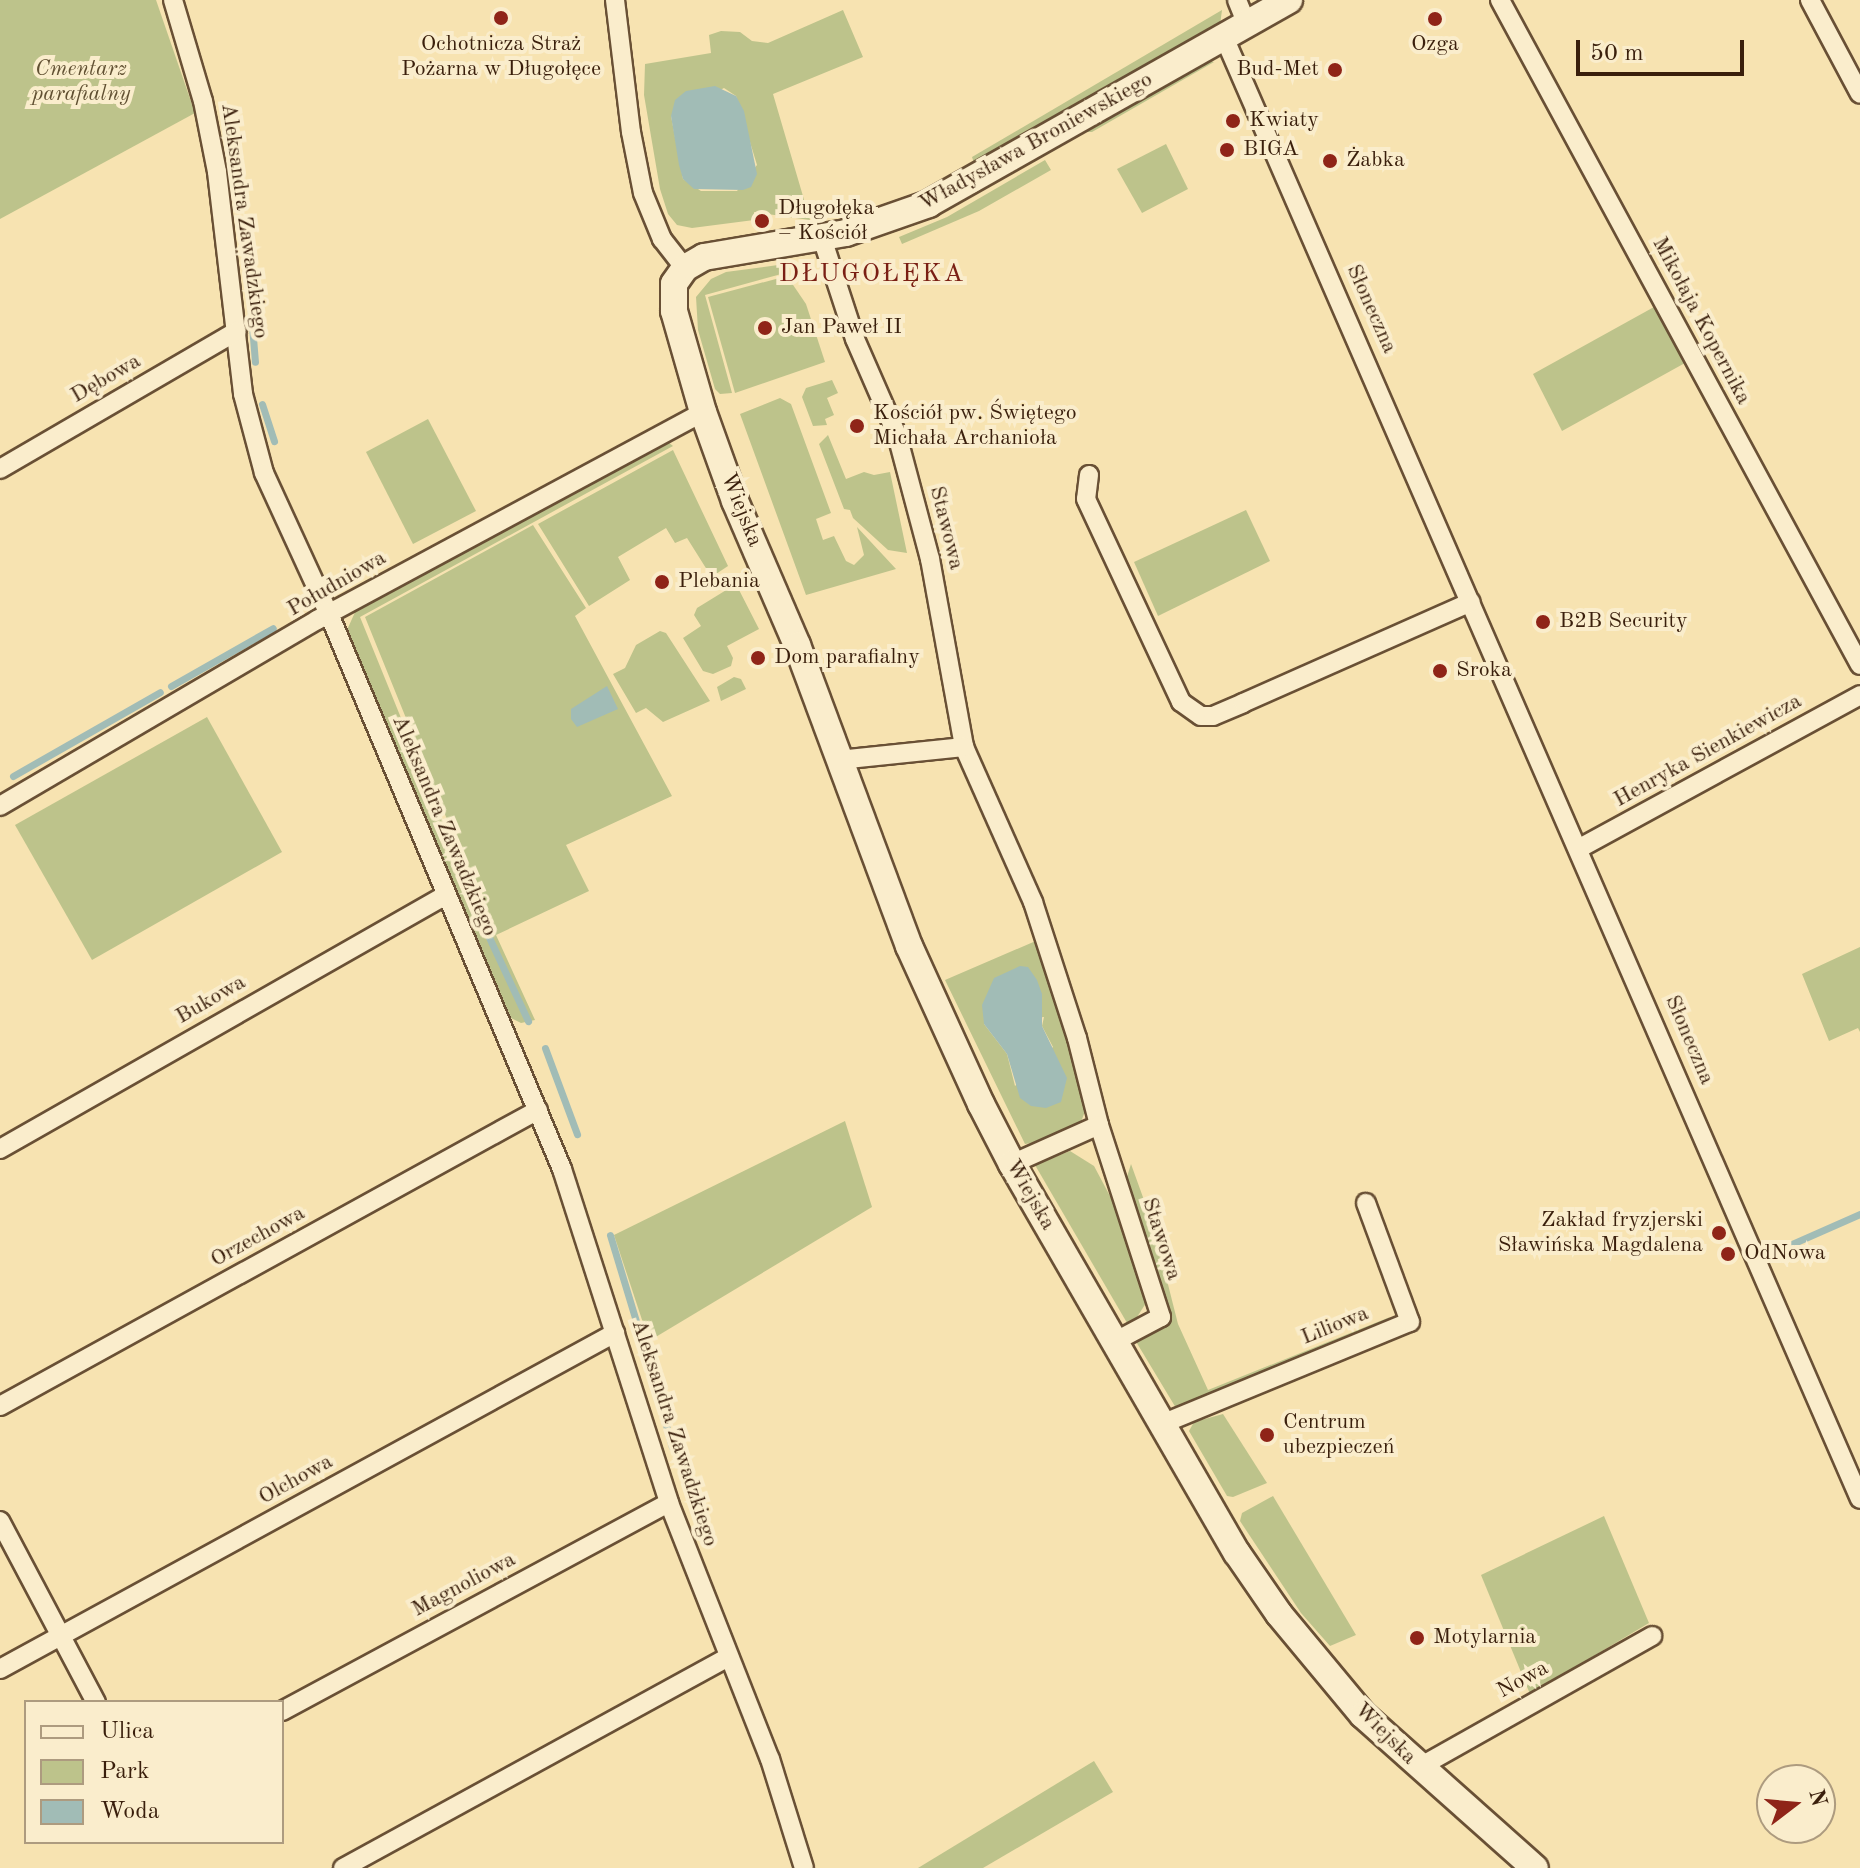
<!DOCTYPE html>
<meta charset="utf-8">
<style>
body{margin:0}
#map{position:relative;width:1860px;height:1868px;overflow:hidden;background:#f7e3b1;font-family:"Old Standard TT",serif}
div>[style]{position:absolute}
[style*='--x']{left:calc(var(--x)*1px);top:calc(var(--y)*1px);width:calc(var(--w)*1px);rotate:calc(var(--a)*1deg)}
.green>*{inset:0;background:#bdc38b}
.water>*{inset:0;background:#a1bcb6}
.stream>*{height:7px;margin:-3.5px;padding:0 3.5px;transform-origin:3.5px;border-radius:3.5px;background:#a1bcb6}
.roads{filter:drop-shadow(2px 0 #695035) drop-shadow(-2px 0 #695035) drop-shadow(0 2px #695035) drop-shadow(0 -2px #695035)}
.street>*{height:18px;margin:-9px;padding:0 9px;transform-origin:9px;border-radius:9px;background:#faedcc}
.secondary>*{height:26px;margin:-13px;padding:0 13px;transform-origin:13px;border-radius:13px;background:#faedcc}
.dots>*{width:22px;height:22px;translate:-50% -50%;box-sizing:border-box;border:4px solid #faedcc;border-radius:50%}
span{translate:-50% -50%;white-space:nowrap;text-align:center;line-height:1.15;-webkit-text-stroke:8px #faedcc;paint-order:stroke}
.poi-label{font-size:22px;color:#3a1f0c}
.right{translate:-100% -50%;text-align:right}
.left{translate:0 -50%;text-align:left}
.park-label{font-size:22px;color:#615032;font-style:italic}
.street-label{font-size:22px;color:#3a1f0c}
.quarter-label{font-size:26px;color:#7a1f14;letter-spacing:2px}
.legend{position:absolute;left:24px;top:1700px;width:260px;height:144px;box-sizing:border-box;background:#faedcc;border:2px solid #ad9b7f;margin:0;padding:10px 14px;list-style:none;font-size:24px;color:#3a1f0c}
.legend li{display:flex;align-items:center;gap:16px;height:40px}
.legend b{width:40px;border:2px solid #ad9b7f}
.north{position:absolute;left:1756px;top:1764px;width:80px;height:80px;box-sizing:border-box;background:#faedcc;border:2px solid #ad9b7f;border-radius:50%;rotate:74deg;font-size:22px;font-weight:700;line-height:32px;text-align:center;color:#3a1f0c}
.north::after{content:'';display:block;margin:auto;width:28px;height:36px;background:#8f2418;clip-path:polygon(50% 0,100% 100%,50% 72%,0 100%)}
.scale{position:absolute;left:1576px;top:40px;width:168px;height:36px;box-sizing:border-box;border:4px solid #3a1f0c;border-top:0;padding-left:10px;font-size:24px;line-height:28px;white-space:nowrap;color:#3a1f0c;-webkit-text-stroke:6px #faedcc;paint-order:stroke}
</style>
<div id="map">
<div class="green">
<div style="clip-path:polygon(0 0,156px 0,195px 113px,0 219px)"></div>
<div style="clip-path:polygon(evenodd,843px 10px,863px 57px,773px 94px,810px 220px,754px 212px,754px 220px,692px 228px,677px 225px,668px 214px,660px 189px,644px 95px,645px 64px,711px 53px,709px 35px,721px 31px,740px 32px,752px 41px,768px 43px,843px 10px,724px 88px,736px 96px,757px 165px,737px 191px,701px 191px,683px 179px,671px 116px,724px 88px)"></div>
<div style="clip-path:polygon(1222px 10px,1220px 25px,974px 163px,972px 157px)"></div>
<div style="clip-path:polygon(1208px 61px,1214px 62px,1092px 132px,1083px 132px)"></div>
<div style="clip-path:polygon(1166px 144px,1188px 189px,1142px 213px,1117px 169px)"></div>
<div style="clip-path:polygon(1045px 160px,1051px 170px,979px 211px,902px 244px,899px 237px,947px 217px)"></div>
<div style="clip-path:polygon(778px 265px,785px 273px,705px 295px,732px 393px,720px 394px,715px 389px,698px 330px,696px 297px,711px 279px,726px 272px)"></div>
<div style="clip-path:polygon(787px 276px,806px 304px,825px 362px,735px 393px,708px 297px)"></div>
<div style="clip-path:polygon(1654px 307px,1685px 363px,1562px 431px,1533px 374px)"></div>
<div style="clip-path:polygon(832px 380px,838px 393px,827px 398px,834px 415px,825px 419px,827px 425px,813px 426px,802px 397px,806px 388px)"></div>
<div style="clip-path:polygon(780px 398px,791px 404px,831px 513px,816px 519px,823px 540px,834px 536px,846px 561px,854px 565px,864px 555px,857px 527px,896px 569px,806px 595px,740px 414px)"></div>
<div style="clip-path:polygon(428px 419px,476px 511px,413px 544px,366px 452px)"></div>
<div style="clip-path:polygon(828px 435px,846px 479px,864px 472px,874px 475px,890px 472px,907px 553px,888px 550px,853px 518px,850px 510px,844px 509px,819px 444px)"></div>
<div style="clip-path:polygon(668px 442px,673px 446px,360px 617px,451px 841px,455px 839px,365px 617px,533px 525px,586px 608px,575px 616px,672px 796px,566px 845px,589px 891px,496px 935px,535px 1020px,521px 1023px,511px 1018px,347px 630px,356px 610px)"></div>
<div style="clip-path:polygon(673px 450px,728px 566px,716px 574px,709px 573px,687px 538px,675px 543px,666px 528px,618px 557px,630px 580px,589px 606px,538px 524px)"></div>
<div style="clip-path:polygon(1246px 510px,1270px 561px,1158px 616px,1134px 562px)"></div>
<div style="clip-path:polygon(736px 584px,759px 629px,727px 646px,733px 658px,731px 666px,713px 674px,703px 671px,683px 638px,701px 626px,694px 615px,697px 608px)"></div>
<div style="clip-path:polygon(660px 631px,666px 633px,710px 701px,663px 722px,646px 708px,636px 713px,613px 674px,625px 668px,636px 645px)"></div>
<div style="clip-path:polygon(734px 677px,741px 679px,746px 689px,721px 701px,717px 687px)"></div>
<div style="clip-path:polygon(207px 717px,282px 852px,92px 960px,15px 825px)"></div>
<div style="clip-path:polygon(evenodd,1038px 940px,1088px 1103px,1081px 1122px,1075px 1127px,1039px 1142px,1025px 1144px,945px 980px,1038px 940px,1044px 1017px,1042px 1026px,1053px 1047px,1015px 1086px,1007px 1054px,984px 1024px,1044px 1017px)"></div>
<div style="clip-path:polygon(1860px 947px,1860px 1032px,1858px 1028px,1829px 1041px,1802px 974px)"></div>
<div style="clip-path:polygon(845px 1121px,872px 1207px,649px 1341px,614px 1235px)"></div>
<div style="clip-path:polygon(1070px 1151px,1094px 1166px,1111px 1198px,1146px 1303px,1130px 1328px,1035px 1165px)"></div>
<div style="clip-path:polygon(1131px 1164px,1153px 1225px,1178px 1324px,1208px 1390px,1390px 1317px,1382px 1325px,1189px 1407px,1176px 1408px,1135px 1340px,1168px 1324px,1126px 1180px)"></div>
<div style="clip-path:polygon(1223px 1414px,1267px 1483px,1233px 1497px,1227px 1496px,1189px 1431px,1194px 1422px)"></div>
<div style="clip-path:polygon(1273px 1496px,1356px 1635px,1330px 1646px,1301px 1613px,1240px 1521px,1242px 1513px)"></div>
<div style="clip-path:polygon(1604px 1516px,1649px 1623px,1530px 1694px,1481px 1575px)"></div>
<div style="clip-path:polygon(1094px 1761px,1113px 1792px,983px 1868px,918px 1868px)"></div>
</div>
<div class="water">
<div style="clip-path:polygon(715px 86px,736px 96px,744px 111px,757px 174px,751px 187px,743px 190px,694px 189px,683px 179px,679px 165px,671px 116px,675px 100px,686px 91px)"></div>
<div style="clip-path:polygon(607px 686px,618px 709px,577px 727px,571px 719px,571px 709px)"></div>
<div style="clip-path:polygon(1020px 966px,1028px 967px,1037px 980px,1042px 994px,1042px 1026px,1067px 1078px,1061px 1102px,1046px 1108px,1031px 1106px,1020px 1098px,1007px 1054px,984px 1024px,982px 1005px,994px 978px)"></div>
</div>
<div class="stream">
<div style="--x:249;--y:289;--w:73;--a:85.3"></div>
<div style="--x:262;--y:404;--w:39;--a:72"></div>
<div style="--x:171;--y:686;--w:117;--a:-29.6"></div>
<div style="--x:13;--y:776;--w:169;--a:-29.7"></div>
<div style="--x:466;--y:888;--w:147;--a:65"></div>
<div style="--x:545;--y:1048;--w:92;--a:69.6"></div>
<div style="--x:610;--y:1235;--w:156;--a:73.2"></div>
<div style="--x:1778;--y:1250;--w:90;--a:-23.7"></div>
<div style="--x:662;--y:1410;--w:38;--a:75"></div>
</div>
<div class="roads">
<div class="street">
<div style="--x:173;--y:0;--w:105;--a:73.5"></div>
<div style="--x:203;--y:101;--w:72;--a:78.8"></div>
<div style="--x:217;--y:172;--w:224;--a:83.3"></div>
<div style="--x:243;--y:394;--w:82;--a:75.1"></div>
<div style="--x:264;--y:473;--w:155;--a:65.3"></div>
<div style="--x:329;--y:614;--w:602;--a:67.23"></div>
<div style="--x:562;--y:1169;--w:351;--a:72.2"></div>
<div style="--x:669;--y:1503;--w:275;--a:68.5"></div>
<div style="--x:770;--y:1759;--w:114;--a:72.7"></div>
<div style="--x:615;--y:0;--w:133;--a:83.1"></div>
<div style="--x:631;--y:132;--w:62;--a:78.9"></div>
<div style="--x:643;--y:193;--w:50;--a:67.6"></div>
<div style="--x:662;--y:239;--w:37;--a:52"></div>
<div style="--x:1237;--y:0;--w:27;--a:68"></div>
<div style="--x:1500;--y:0;--w:756;--a:61.57"></div>
<div style="--x:1810;--y:0;--w:106;--a:62"></div>
<div style="--x:1224;--y:37;--w:1594;--a:66.49"></div>
<div style="--x:822;--y:238;--w:106;--a:71.9"></div>
<div style="--x:855;--y:339;--w:105;--a:66.4"></div>
<div style="--x:897;--y:435;--w:128;--a:75.1"></div>
<div style="--x:930;--y:559;--w:191;--a:79.7"></div>
<div style="--x:964;--y:747;--w:170;--a:66"></div>
<div style="--x:1033;--y:902;--w:143;--a:72.1"></div>
<div style="--x:1077;--y:1038;--w:90;--a:75.8"></div>
<div style="--x:1099;--y:1125;--w:95;--a:155.9"></div>
<div style="--x:0;--y:469;--w:274;--a:-30.2"></div>
<div style="--x:1089;--y:475;--w:24;--a:97"></div>
<div style="--x:1086;--y:499;--w:224;--a:64.9"></div>
<div style="--x:1181;--y:702;--w:24;--a:35"></div>
<div style="--x:1201;--y:716;--w:12;--a:0"></div>
<div style="--x:1213;--y:716;--w:33;--a:-23"></div>
<div style="--x:1243;--y:703;--w:249;--a:-23.9"></div>
<div style="--x:838;--y:760;--w:127;--a:-5.9"></div>
<div style="--x:0;--y:806;--w:368;--a:-30.4"></div>
<div style="--x:317;--y:620;--w:438;--a:-28.3"></div>
<div style="--x:1578;--y:849;--w:321;--a:-28.6"></div>
<div style="--x:1099;--y:1125;--w:202;--a:72.1"></div>
<div style="--x:1161;--y:1317;--w:53;--a:152"></div>
<div style="--x:0;--y:1149;--w:513;--a:-29.66"></div>
<div style="--x:0;--y:1406;--w:614;--a:-28.82"></div>
<div style="--x:1162;--y:1424;--w:268;--a:-22.4"></div>
<div style="--x:1410;--y:1322;--w:127;--a:-110.3"></div>
<div style="--x:0;--y:1521;--w:205;--a:62.1"></div>
<div style="--x:0;--y:1669;--w:701;--a:-28.65"></div>
<div style="--x:282;--y:1711;--w:439;--a:-28.3"></div>
<div style="--x:1418;--y:1768;--w:269;--a:-29.4"></div>
<div style="--x:343;--y:1868;--w:439;--a:-28.7"></div>
</div>
<div class="secondary">
<div style="--x:1289;--y:0;--w:414;--a:150.5"></div>
<div style="--x:929;--y:204;--w:88;--a:160.7"></div>
<div style="--x:846;--y:233;--w:144;--a:170.4"></div>
<div style="--x:704;--y:257;--w:22;--a:150"></div>
<div style="--x:685;--y:268;--w:19;--a:125"></div>
<div style="--x:674;--y:284;--w:27;--a:90"></div>
<div style="--x:674;--y:311;--w:105;--a:74"></div>
<div style="--x:703;--y:412;--w:95;--a:70.2"></div>
<div style="--x:735;--y:501;--w:157;--a:66.7"></div>
<div style="--x:797;--y:645;--w:321;--a:69.6"></div>
<div style="--x:909;--y:946;--w:174;--a:65.5"></div>
<div style="--x:981;--y:1104;--w:68;--a:62.7"></div>
<div style="--x:1012;--y:1164;--w:449;--a:60"></div>
<div style="--x:1237;--y:1553;--w:74;--a:55.5"></div>
<div style="--x:1279;--y:1614;--w:131;--a:50.3"></div>
<div style="--x:1363;--y:1715;--w:230;--a:41.7"></div>
</div>
</div>
<div class="dots">
<div style="left:501px;top:18px;background:#8f2418"></div>
<div style="left:1435px;top:19px;background:#8f2418"></div>
<div style="left:1335px;top:70px;background:#8f2418"></div>
<div style="left:1233px;top:121px;background:#8f2418"></div>
<div style="left:1227px;top:150px;background:#8f2418"></div>
<div style="left:1330px;top:161px;background:#8f2418"></div>
<div style="left:762px;top:221px;background:#8f2418"></div>
<div style="left:765px;top:328px;background:#8f2418"></div>
<div style="left:857px;top:426px;background:#8f2418"></div>
<div style="left:662px;top:582px;background:#8f2418"></div>
<div style="left:1543px;top:622px;background:#8f2418"></div>
<div style="left:758px;top:658px;background:#8f2418"></div>
<div style="left:1440px;top:671px;background:#8f2418"></div>
<div style="left:1719px;top:1233px;background:#8f2418"></div>
<div style="left:1728px;top:1254px;background:#8f2418"></div>
<div style="left:1267px;top:1435px;background:#8f2418"></div>
<div style="left:1417px;top:1638px;background:#8f2418"></div>
</div>
<div class="poi-label">
<span style="left:501px;top:57px">Ochotnicza Straż<br>Pożarna w Długołęce</span>
<span style="left:1435px;top:45px">Ozga</span>
<span class="right" style="left:1319px;top:70px">Bud-Met</span>
<span class="left" style="left:1249px;top:121px">Kwiaty</span>
<span class="left" style="left:1243px;top:150px">BIGA</span>
<span class="left" style="left:1346px;top:161px">Żabka</span>
<span class="left" style="left:778px;top:221px">Długołęka<br>– Kościół</span>
<span class="left" style="left:781px;top:328px">Jan Paweł II</span>
<span class="left" style="left:873px;top:426px">Kościół pw. Świętego<br>Michała Archanioła</span>
<span class="left" style="left:678px;top:582px">Plebania</span>
<span class="left" style="left:1559px;top:622px">B2B Security</span>
<span class="left" style="left:774px;top:658px">Dom parafialny</span>
<span class="left" style="left:1456px;top:671px">Sroka</span>
<span class="right" style="left:1703px;top:1233px">Zakład fryzjerski<br>Sławińska Magdalena</span>
<span class="left" style="left:1744px;top:1254px">OdNowa</span>
<span class="left" style="left:1283px;top:1435px">Centrum<br>ubezpieczeń</span>
<span class="left" style="left:1433px;top:1638px">Motylarnia</span>
</div>
<div class="park-label">
<span style="left:81px;top:82px">Cmentarz<br>parafialny</span>
</div>
<div class="street-label">
<span style="left:1036px;top:142px;rotate:-29deg">Władysława Broniewskiego</span>
<span style="left:244px;top:221px;rotate:82deg">Aleksandra Zawadzkiego</span>
<span style="left:1371px;top:309px;rotate:66deg">Słoneczna</span>
<span style="left:1701px;top:321px;rotate:62deg">Mikołaja Kopernika</span>
<span style="left:106px;top:379px;rotate:-30deg">Dębowa</span>
<span style="left:741px;top:510px;rotate:68deg">Wiejska</span>
<span style="left:946px;top:528px;rotate:76deg">Stawowa</span>
<span style="left:337px;top:584px;rotate:-30deg">Południowa</span>
<span style="left:1708px;top:751px;rotate:-29deg">Henryka Sienkiewicza</span>
<span style="left:444px;top:826px;rotate:67deg">Aleksandra Zawadzkiego</span>
<span style="left:211px;top:1000px;rotate:-30deg">Bukowa</span>
<span style="left:1689px;top:1040px;rotate:67deg">Słoneczna</span>
<span style="left:1030px;top:1195px;rotate:60deg">Wiejska</span>
<span style="left:258px;top:1237px;rotate:-29deg">Orzechowa</span>
<span style="left:1161px;top:1239px;rotate:72deg">Stawowa</span>
<span style="left:1335px;top:1326px;rotate:-22deg">Liliowa</span>
<span style="left:674px;top:1433px;rotate:72deg">Aleksandra Zawadzkiego</span>
<span style="left:296px;top:1480px;rotate:-29deg">Olchowa</span>
<span style="left:464px;top:1585px;rotate:-28deg">Magnoliowa</span>
<span style="left:1523px;top:1680px;rotate:-29deg">Nowa</span>
<span style="left:1385px;top:1734px;rotate:45deg">Wiejska</span>
</div>
<div class="quarter-label">
<span style="left:872px;top:275px">DŁUGOŁĘKA</span>
</div>
<ul class="legend">
<li><b style="height:10px;background:#faedcc"></b>Ulica</li>
<li><b style="height:22px;background:#bdc38b"></b>Park</li>
<li><b style="height:22px;background:#a1bcb6"></b>Woda</li>
</ul>
<div class="north">N</div>
<div class="scale">50 m</div>
</div>
